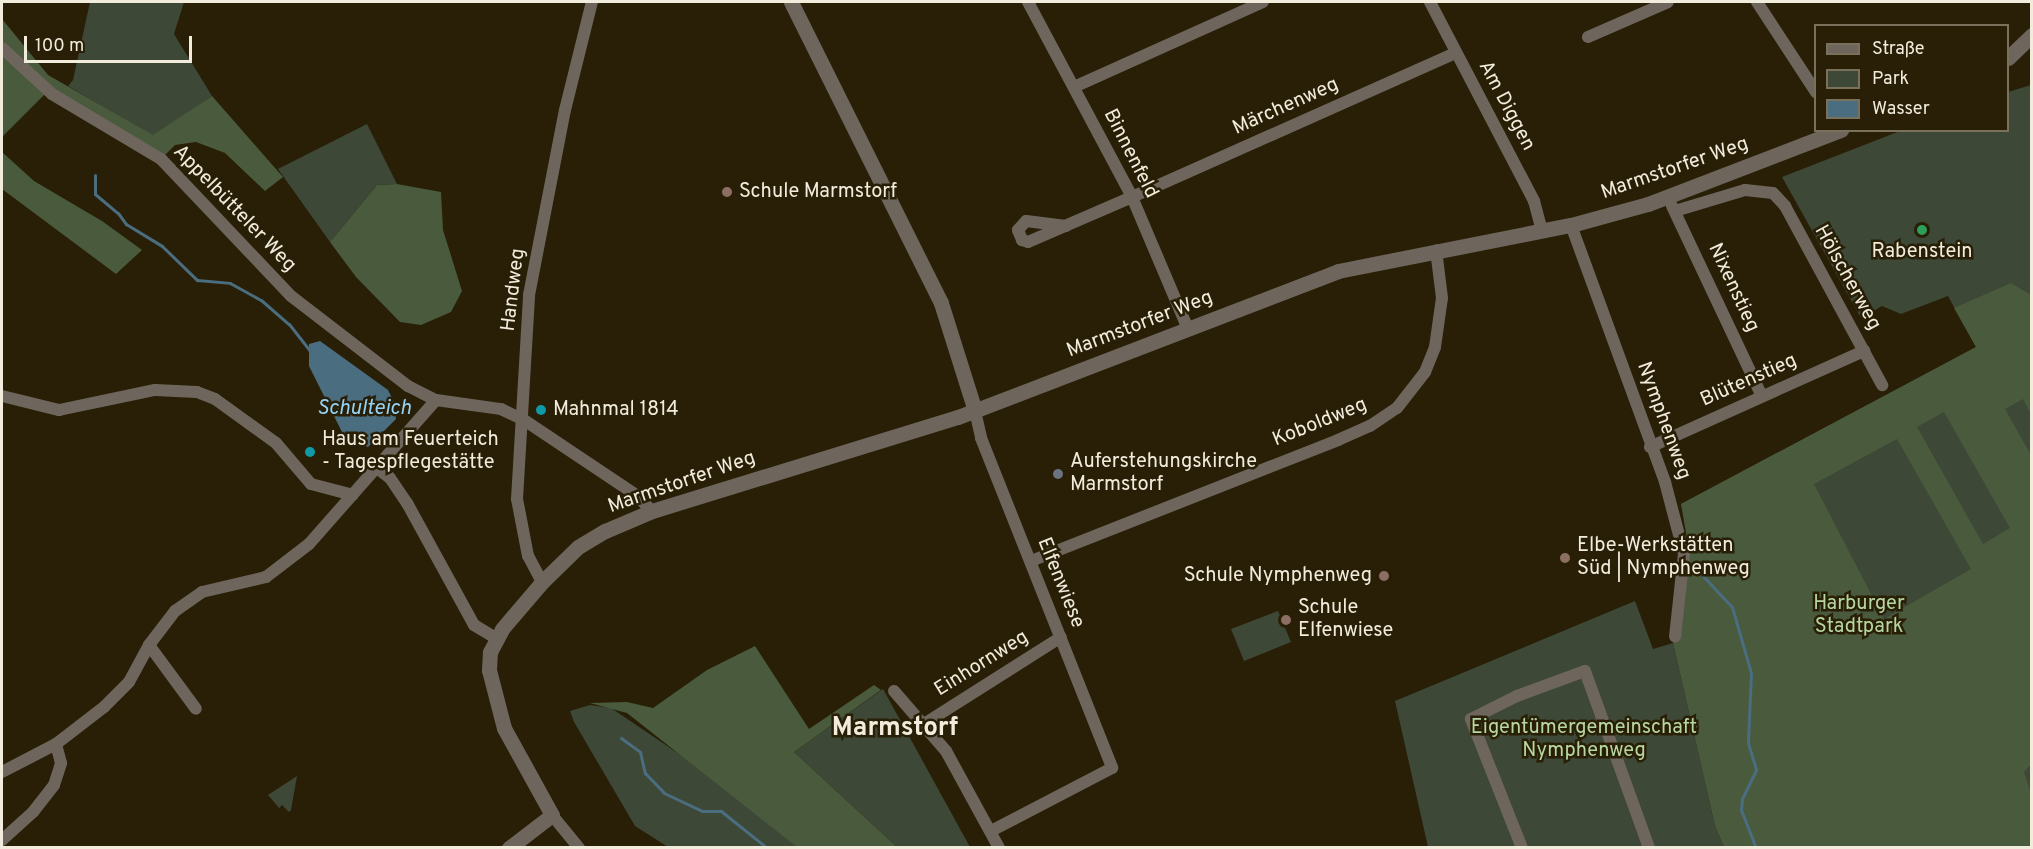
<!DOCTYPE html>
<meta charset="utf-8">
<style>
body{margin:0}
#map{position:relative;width:2033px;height:849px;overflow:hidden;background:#281f06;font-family:Overpass,sans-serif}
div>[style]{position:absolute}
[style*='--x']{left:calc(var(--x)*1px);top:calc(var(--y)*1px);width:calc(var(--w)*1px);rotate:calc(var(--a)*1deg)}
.green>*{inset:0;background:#3d4836}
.forest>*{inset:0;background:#495a3d}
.water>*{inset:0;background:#4a6d80}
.stream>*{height:3px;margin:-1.5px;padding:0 1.5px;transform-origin:1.5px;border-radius:1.5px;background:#4a6d80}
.minor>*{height:12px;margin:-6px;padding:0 6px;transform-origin:6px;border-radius:6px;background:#6e665c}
.tertiary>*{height:15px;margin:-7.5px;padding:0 7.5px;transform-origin:7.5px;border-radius:7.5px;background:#6e665c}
.dots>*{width:16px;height:16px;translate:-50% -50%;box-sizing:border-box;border:3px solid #281f06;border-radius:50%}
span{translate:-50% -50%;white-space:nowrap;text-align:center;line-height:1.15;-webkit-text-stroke:5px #281f06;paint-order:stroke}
.street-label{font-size:20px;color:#f2ecdd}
.poi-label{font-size:20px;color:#f2ecdd}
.left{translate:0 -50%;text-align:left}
.right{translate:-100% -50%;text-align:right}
.park-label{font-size:20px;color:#b7d7a2}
.water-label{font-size:21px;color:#94d3f5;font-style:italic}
.district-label{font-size:26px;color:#f2ecdd;font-weight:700}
.frame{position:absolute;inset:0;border:3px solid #f2ecdd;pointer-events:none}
.legend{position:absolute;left:1814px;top:24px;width:195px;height:108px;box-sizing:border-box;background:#281f06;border:2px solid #79715c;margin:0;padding:8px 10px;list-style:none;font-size:18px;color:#f2ecdd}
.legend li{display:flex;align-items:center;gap:12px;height:30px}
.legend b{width:30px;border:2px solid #79715c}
.scale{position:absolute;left:24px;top:36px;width:168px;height:27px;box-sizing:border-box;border:3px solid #f2ecdd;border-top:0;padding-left:8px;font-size:18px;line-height:21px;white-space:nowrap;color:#f2ecdd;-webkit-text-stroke:4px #281f06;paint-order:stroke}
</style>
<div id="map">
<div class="green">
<div style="clip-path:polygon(90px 2px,184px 2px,174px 34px,212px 96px,153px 136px,68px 86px,73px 80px)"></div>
<div style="clip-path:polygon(2031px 85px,2031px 847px,1692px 550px,1681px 504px,1976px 347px,1948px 296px,1901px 314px,1882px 306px,1861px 318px,1782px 177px,1900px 131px,2008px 130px,2008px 92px)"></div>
<div style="clip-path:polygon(367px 124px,397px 184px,377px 185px,330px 242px,278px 169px)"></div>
<div style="clip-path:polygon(1635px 601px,1653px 649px,1673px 643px,1715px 826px,1724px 847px,1428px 847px,1395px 701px)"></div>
<div style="clip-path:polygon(1278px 611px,1291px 642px,1244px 661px,1231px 629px)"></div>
<div style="clip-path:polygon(883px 689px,970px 847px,897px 847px,794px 752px)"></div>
<div style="clip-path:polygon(590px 705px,611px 708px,817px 847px,668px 847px,635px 826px,574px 722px,570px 711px)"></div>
<div style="clip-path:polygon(297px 776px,291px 810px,289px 812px,282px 805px,279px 808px,268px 795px)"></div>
</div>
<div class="forest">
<div style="clip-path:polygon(2px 19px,48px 75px,153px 135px,212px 96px,283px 177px,265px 191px,225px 153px,196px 142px,175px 145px,161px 159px,48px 91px,2px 137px)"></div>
<div style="clip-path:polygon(2px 152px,34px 181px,102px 221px,142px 250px,116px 274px,2px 189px)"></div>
<div style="clip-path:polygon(397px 184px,441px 192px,443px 230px,462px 291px,451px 312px,421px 325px,400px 322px,356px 277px,330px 242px,377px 185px)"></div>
<div style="clip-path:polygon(evenodd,2011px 283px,2031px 295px,2031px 414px,2023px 399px,2005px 409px,2031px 455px,2032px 763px,2024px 772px,2031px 794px,2031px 847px,1724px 847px,1715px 826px,1673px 643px,1689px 550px,1681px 504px,1976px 347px,1954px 308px,2011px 283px,1944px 412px,2010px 528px,1983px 544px,1917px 427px,1944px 412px,2011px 283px,1897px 439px,1971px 569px,1884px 619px,1814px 484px,1897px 439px)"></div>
<div style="clip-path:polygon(755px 646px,809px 729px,874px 685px,881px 690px,794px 752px,897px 847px,797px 847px,627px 713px,590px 703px,627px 702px,653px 708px,707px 670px)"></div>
</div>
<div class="water">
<div style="clip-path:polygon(320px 341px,388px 390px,395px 404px,396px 419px,368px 447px,346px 440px,309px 366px,309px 344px)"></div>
</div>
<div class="stream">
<div style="--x:95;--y:175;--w:19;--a:90"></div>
<div style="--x:95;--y:194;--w:30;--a:40"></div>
<div style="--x:118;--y:213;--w:14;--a:54"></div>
<div style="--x:126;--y:224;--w:42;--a:31.4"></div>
<div style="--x:162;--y:246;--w:49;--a:44.2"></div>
<div style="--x:197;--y:280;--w:33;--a:5"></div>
<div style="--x:230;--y:283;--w:35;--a:29"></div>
<div style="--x:261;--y:300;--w:37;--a:41"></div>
<div style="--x:289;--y:324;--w:34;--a:52"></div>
<div style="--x:1703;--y:576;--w:42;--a:46.9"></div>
<div style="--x:1732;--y:607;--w:69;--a:73.9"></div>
<div style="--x:1751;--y:673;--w:70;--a:92.5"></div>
<div style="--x:1748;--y:743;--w:28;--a:73"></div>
<div style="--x:1756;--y:770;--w:32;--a:116"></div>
<div style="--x:1742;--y:799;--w:11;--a:95"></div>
<div style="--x:1741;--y:810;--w:41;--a:68.5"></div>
<div style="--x:621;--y:738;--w:24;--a:36"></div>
<div style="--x:640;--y:752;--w:22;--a:77"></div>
<div style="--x:645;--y:773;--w:28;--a:46"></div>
<div style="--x:664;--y:793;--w:42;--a:25.3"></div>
<div style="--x:702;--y:811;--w:19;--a:0"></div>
<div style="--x:721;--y:811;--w:59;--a:38.8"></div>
</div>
<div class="minor">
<div style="--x:1028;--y:2;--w:221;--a:61.9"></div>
<div style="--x:1132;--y:197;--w:143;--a:67"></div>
<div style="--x:1430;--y:2;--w:225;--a:62.4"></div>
<div style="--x:1534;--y:201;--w:30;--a:75"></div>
<div style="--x:1757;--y:2;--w:108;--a:56.8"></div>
<div style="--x:1588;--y:37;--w:87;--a:-23.6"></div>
<div style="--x:2;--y:48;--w:68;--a:42.6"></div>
<div style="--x:52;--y:94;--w:127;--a:30.8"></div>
<div style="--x:161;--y:159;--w:189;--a:46.5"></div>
<div style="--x:291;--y:296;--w:148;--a:37.6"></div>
<div style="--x:408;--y:386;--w:31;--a:27"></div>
<div style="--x:436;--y:400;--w:66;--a:7.9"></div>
<div style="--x:501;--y:409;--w:25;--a:26"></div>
<div style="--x:524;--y:420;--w:135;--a:33.8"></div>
<div style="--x:636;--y:495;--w:23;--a:45"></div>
<div style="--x:1074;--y:87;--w:207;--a:-24.2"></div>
<div style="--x:1672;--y:206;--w:210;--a:64.7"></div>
<div style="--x:1675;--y:211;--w:73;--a:-16.7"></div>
<div style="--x:1745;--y:190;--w:28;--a:6"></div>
<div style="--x:1773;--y:193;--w:18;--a:47"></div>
<div style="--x:1785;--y:206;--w:204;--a:61.5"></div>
<div style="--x:1571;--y:225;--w:274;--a:69.9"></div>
<div style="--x:1665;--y:482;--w:74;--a:75.2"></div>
<div style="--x:1684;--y:554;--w:83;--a:96.2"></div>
<div style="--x:1066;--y:226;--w:40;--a:-172.9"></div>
<div style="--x:1026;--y:221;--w:12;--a:132"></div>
<div style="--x:1018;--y:230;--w:11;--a:68"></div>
<div style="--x:1022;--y:240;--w:6;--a:18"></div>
<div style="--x:1028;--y:242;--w:113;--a:-23.4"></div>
<div style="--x:1132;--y:197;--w:354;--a:-24"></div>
<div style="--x:2;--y:396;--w:59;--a:13.8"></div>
<div style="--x:59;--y:410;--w:98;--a:-11.8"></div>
<div style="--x:155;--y:390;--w:42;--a:2.7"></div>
<div style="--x:197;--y:392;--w:19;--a:21"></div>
<div style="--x:215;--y:399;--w:75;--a:35.8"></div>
<div style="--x:276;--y:443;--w:54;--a:49.5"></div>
<div style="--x:311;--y:484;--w:43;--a:14.7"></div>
<div style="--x:975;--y:411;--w:28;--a:77"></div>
<div style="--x:981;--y:438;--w:355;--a:68.3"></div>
<div style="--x:1112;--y:768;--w:136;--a:152.5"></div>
<div style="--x:1650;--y:447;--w:235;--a:-24.2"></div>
<div style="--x:377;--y:468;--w:16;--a:38"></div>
<div style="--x:390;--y:478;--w:30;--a:56"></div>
<div style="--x:407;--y:503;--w:139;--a:61.2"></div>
<div style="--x:474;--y:625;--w:26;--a:31"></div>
<div style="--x:1031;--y:561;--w:330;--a:-21.5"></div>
<div style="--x:1338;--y:440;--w:35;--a:-24"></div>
<div style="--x:1370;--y:426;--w:32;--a:-34"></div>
<div style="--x:1397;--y:408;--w:46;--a:-52.1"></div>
<div style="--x:1425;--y:372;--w:27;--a:-68"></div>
<div style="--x:1435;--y:347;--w:49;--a:-81.9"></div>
<div style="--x:1442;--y:298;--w:48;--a:-97.1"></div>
<div style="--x:542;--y:582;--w:30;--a:-118"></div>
<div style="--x:528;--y:556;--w:58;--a:-100.9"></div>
<div style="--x:517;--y:499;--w:204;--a:-86.6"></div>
<div style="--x:529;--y:295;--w:188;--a:-79"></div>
<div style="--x:565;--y:110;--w:111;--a:-76"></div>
<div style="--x:149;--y:645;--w:79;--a:53.7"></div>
<div style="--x:894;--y:691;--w:79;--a:49.1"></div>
<div style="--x:946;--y:751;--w:111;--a:61.3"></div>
<div style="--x:924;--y:724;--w:162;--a:-32.4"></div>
<div style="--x:2;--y:772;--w:61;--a:-27.4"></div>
<div style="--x:56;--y:744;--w:61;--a:-37.6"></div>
<div style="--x:104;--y:707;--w:35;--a:-45"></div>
<div style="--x:129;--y:682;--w:42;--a:-61.6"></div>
<div style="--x:149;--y:645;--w:43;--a:-52.6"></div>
<div style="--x:175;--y:611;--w:33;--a:-35"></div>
<div style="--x:202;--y:592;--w:66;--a:-13.2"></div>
<div style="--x:266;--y:577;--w:54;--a:-37.5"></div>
<div style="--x:309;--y:544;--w:192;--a:-48.6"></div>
<div style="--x:552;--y:815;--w:43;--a:50.7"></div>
<div style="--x:2;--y:840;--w:42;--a:-42.1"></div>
<div style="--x:33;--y:812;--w:34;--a:-52"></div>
<div style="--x:54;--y:785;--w:23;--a:-72"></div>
<div style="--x:61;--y:763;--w:20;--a:-105"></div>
<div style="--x:1522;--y:848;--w:139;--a:-111.6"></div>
<div style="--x:1471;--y:719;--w:51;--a:-26.6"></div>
<div style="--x:1517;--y:696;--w:72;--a:-20.2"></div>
<div style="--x:1585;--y:671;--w:188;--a:70.1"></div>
</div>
<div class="tertiary">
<div style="--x:791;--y:2;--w:336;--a:63.5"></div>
<div style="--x:941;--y:303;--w:113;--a:72.5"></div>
<div style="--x:2008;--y:58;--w:33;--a:-44"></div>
<div style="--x:509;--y:848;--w:54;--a:-37.5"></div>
<div style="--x:552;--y:815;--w:99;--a:-118.9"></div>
<div style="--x:504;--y:728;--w:60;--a:-104.5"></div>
<div style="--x:489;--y:670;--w:18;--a:-87"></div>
<div style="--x:490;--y:652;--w:26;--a:-62"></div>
<div style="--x:502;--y:629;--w:62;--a:-49.6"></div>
<div style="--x:542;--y:582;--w:50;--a:-44.2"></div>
<div style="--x:578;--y:547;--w:31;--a:-31"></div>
<div style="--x:605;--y:531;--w:51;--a:-23.1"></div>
<div style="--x:652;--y:511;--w:320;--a:-17.1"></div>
<div style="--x:958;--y:417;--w:407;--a:-21"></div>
<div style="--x:1338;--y:271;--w:237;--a:-11.2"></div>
<div style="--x:1571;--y:225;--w:80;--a:-15.3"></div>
<div style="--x:1648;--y:204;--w:207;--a:-21"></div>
</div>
<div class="dots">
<div style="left:727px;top:192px;background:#8d6e63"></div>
<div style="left:1922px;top:230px;background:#2e9e5b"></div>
<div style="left:541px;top:410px;background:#0f9aa8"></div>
<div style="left:310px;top:452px;background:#0f9aa8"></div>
<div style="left:1058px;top:474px;background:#6b7280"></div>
<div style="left:1565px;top:558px;background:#8d6e63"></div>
<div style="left:1384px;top:576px;background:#8d6e63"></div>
<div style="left:1286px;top:620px;background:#8d6e63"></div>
</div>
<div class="street-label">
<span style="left:1506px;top:106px;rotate:62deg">Am Diggen</span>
<span style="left:1286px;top:107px;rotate:-24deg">Märchenweg</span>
<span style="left:1130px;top:154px;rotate:63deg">Binnenfeld</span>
<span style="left:1675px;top:169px;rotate:-19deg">Marmstorfer Weg</span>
<span style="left:234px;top:209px;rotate:46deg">Appelbütteler Weg</span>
<span style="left:1847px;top:278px;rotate:61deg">Hölscherweg</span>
<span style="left:1733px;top:288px;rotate:65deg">Nixenstieg</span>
<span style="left:514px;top:290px;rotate:-83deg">Handweg</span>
<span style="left:1140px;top:325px;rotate:-21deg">Marmstorfer Weg</span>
<span style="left:1749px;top:381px;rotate:-24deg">Blütenstieg</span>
<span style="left:1663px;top:421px;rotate:70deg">Nymphenweg</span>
<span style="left:1320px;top:423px;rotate:-22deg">Koboldweg</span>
<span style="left:682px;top:483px;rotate:-19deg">Marmstorfer Weg</span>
<span style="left:1060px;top:583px;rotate:68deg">Elfenwiese</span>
<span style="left:982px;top:664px;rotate:-32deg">Einhornweg</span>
</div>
<div class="poi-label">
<span class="left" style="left:739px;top:192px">Schule Marmstorf</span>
<span style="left:1922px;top:252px">Rabenstein</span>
<span class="left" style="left:553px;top:410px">Mahnmal 1814</span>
<span class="left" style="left:322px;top:452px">Haus am Feuerteich<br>- Tagespflegestätte</span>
<span class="left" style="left:1070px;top:474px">Auferstehungskirche<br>Marmstorf</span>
<span class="left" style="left:1577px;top:558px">Elbe-Werkstätten<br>Süd | Nymphenweg</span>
<span class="right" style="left:1372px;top:576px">Schule Nymphenweg</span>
<span class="left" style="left:1298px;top:620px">Schule<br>Elfenwiese</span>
</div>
<div class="park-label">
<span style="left:1859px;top:616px">Harburger<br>Stadtpark</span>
<span style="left:1584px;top:740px">Eigentümergemeinschaft<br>Nymphenweg</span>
</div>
<div class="water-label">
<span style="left:364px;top:409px">Schulteich</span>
</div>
<div class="district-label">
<span style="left:895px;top:729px">Marmstorf</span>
</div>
<div class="frame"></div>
<ul class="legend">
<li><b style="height:8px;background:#6e665c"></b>Straße</li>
<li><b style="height:16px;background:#3d4836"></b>Park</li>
<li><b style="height:16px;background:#4a6d80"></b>Wasser</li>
</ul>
<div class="scale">100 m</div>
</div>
